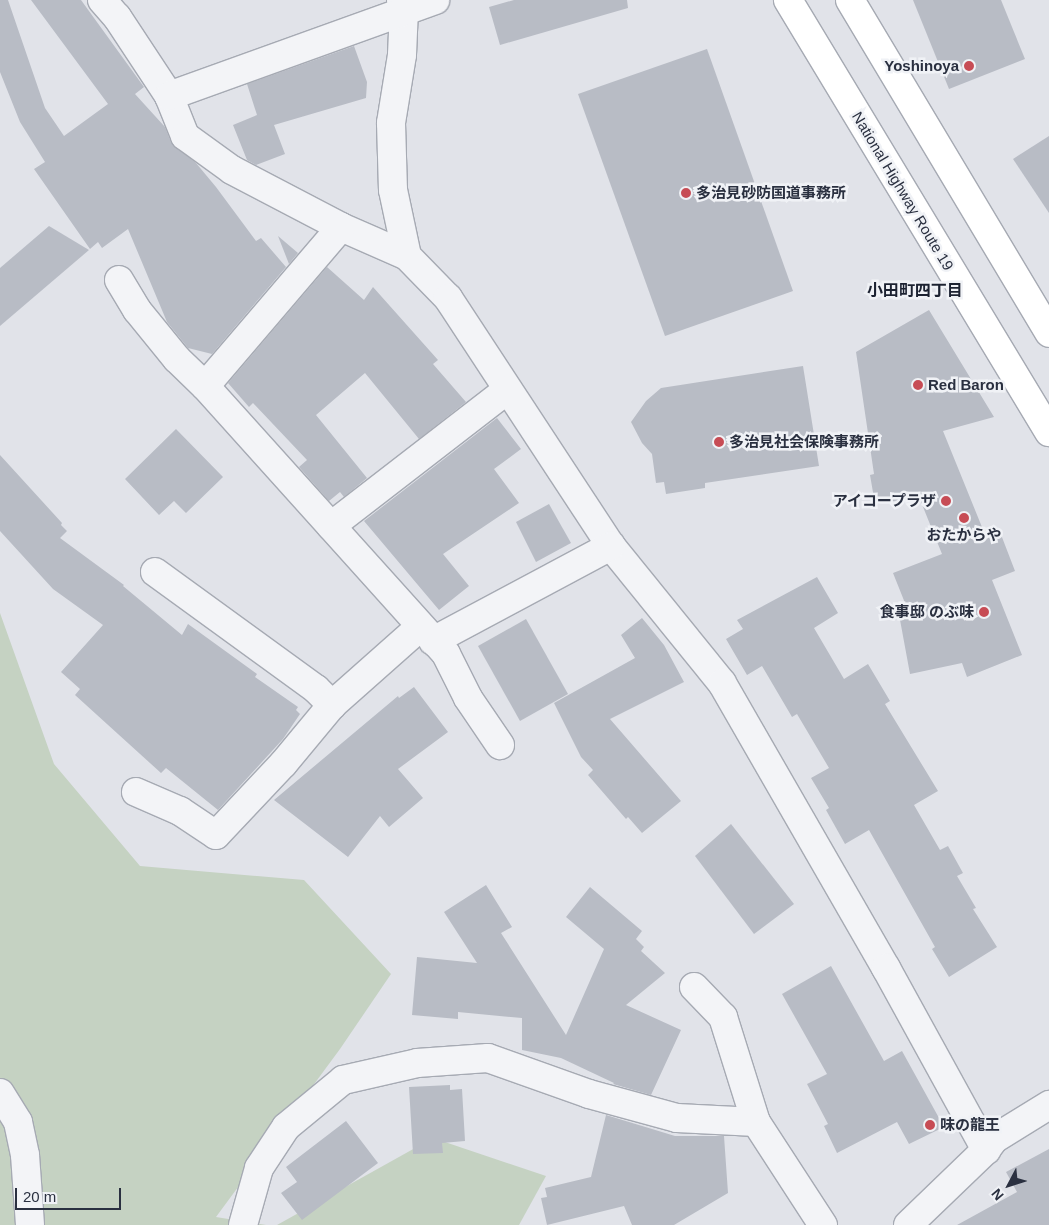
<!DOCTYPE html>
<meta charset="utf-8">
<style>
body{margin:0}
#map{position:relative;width:1049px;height:1225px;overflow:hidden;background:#e1e3e9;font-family:Helvetica,"Noto Sans JP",sans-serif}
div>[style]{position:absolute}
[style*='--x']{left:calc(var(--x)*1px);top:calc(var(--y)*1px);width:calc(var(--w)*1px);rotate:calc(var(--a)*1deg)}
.green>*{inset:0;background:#c5d2c2}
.building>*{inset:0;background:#b8bcc5}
.roads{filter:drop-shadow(1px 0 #a6aab3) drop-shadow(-1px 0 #a6aab3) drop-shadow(0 1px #a6aab3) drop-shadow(0 -1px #a6aab3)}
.minor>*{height:28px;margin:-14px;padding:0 14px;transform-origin:14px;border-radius:14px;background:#f3f4f7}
.highway>*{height:28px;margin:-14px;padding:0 14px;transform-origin:14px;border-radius:14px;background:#fff}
.dots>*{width:14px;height:14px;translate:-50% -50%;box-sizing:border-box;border:2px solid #f0f2f6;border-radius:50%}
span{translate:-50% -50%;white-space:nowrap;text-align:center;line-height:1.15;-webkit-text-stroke:5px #f0f2f6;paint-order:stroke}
.poi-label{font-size:15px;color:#2a3040;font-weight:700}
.right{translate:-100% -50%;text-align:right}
.left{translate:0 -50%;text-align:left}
.street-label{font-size:15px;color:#2a3040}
.neighbourhood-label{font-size:16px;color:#1c2231;font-weight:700}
.north{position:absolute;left:984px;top:1160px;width:50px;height:50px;-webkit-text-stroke:4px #f0f2f6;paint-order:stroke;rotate:230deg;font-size:14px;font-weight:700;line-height:20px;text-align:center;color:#2a3040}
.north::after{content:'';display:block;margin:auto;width:18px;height:22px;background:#2a3040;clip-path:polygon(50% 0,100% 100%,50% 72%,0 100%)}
.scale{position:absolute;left:15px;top:1188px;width:106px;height:22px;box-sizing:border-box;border:2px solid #2a3040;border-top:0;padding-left:6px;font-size:15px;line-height:18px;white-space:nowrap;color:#2a3040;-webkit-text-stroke:4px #f0f2f6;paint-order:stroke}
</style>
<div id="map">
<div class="green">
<div style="clip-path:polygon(0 613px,54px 764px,140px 866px,304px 880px,391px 974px,340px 1049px,216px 1217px,266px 1225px,0 1225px)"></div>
<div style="clip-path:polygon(433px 1138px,546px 1176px,519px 1225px,277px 1225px)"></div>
</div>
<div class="building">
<div style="clip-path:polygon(0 0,8px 0,45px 108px,64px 136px,108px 104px,31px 0,81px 0,144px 87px,135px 94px,165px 127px,171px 142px,196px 163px,216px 187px,256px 241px,261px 238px,286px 267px,212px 354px,188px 348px,167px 322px,128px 229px,102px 248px,98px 242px,90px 249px,34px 169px,45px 162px,20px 122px,0 72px)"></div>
<div style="clip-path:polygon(514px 0,627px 0,628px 8px,500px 45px,489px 7px)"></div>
<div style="clip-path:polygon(913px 0,1001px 0,1025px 59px,949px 89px)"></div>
<div style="clip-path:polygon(354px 46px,367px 82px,366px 98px,274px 125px,285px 154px,256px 165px,247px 160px,233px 125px,257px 115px,247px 84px)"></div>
<div style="clip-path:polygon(707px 49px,793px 291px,665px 336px,578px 94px)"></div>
<div style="clip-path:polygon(1049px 136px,1049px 213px,1013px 159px)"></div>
<div style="clip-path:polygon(49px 226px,89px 250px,0 326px,0 268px)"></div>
<div style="clip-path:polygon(278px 236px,298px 253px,289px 264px)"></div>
<div style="clip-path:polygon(327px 267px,364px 300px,373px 287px,438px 360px,433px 364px,466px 402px,419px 439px,365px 373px,316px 415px,367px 478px,344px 497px,340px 492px,329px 501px,299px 467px,307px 460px,253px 403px,249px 407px,228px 383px)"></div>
<div style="clip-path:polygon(929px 310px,994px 417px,943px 431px,986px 537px,1000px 532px,1015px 571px,992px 580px,1022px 655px,967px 677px,962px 663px,910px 674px,898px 609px,907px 608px,893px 573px,942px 554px,919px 497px,875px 504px,870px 475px,874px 474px,856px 352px)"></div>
<div style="clip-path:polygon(803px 366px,819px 466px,705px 483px,705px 488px,666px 494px,664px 482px,656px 483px,652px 454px,642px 443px,631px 422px,646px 401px,661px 388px)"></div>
<div style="clip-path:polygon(497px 418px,521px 449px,494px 469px,519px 503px,443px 554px,469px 586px,439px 610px,364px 521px)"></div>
<div style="clip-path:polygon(176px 429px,223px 477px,186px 513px,174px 501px,159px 515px,125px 479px)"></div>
<div style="clip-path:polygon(0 455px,62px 523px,61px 525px,67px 531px,60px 538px,124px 585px,123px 586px,182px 635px,188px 624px,257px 674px,255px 677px,298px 707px,296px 710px,300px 714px,283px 739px,218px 810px,166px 768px,161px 773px,75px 695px,80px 689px,61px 672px,103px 625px,53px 589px,0 531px)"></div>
<div style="clip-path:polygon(549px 504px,571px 543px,536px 562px,516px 522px)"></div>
<div style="clip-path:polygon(817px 577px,838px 613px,814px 628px,844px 679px,868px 664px,890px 701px,885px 704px,938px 791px,914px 805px,940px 850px,948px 846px,963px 873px,957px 876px,976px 908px,973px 909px,997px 947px,949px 977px,932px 949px,935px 947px,869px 830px,845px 844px,826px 810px,829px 808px,811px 778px,829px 768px,797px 714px,792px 717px,762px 666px,747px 675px,726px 639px,743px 629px,737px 620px)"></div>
<div style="clip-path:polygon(642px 618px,664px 645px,684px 682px,610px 719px,681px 801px,642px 833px,628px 817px,626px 819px,588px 775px,593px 770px,581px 757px,554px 703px,635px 658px,621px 635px)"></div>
<div style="clip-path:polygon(526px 619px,568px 694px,520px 721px,478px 646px)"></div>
<div style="clip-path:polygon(414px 687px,448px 732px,398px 769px,423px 798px,389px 827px,380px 816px,348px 857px,274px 800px,398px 696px,399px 698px)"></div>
<div style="clip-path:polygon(731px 824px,794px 904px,754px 934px,695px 856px)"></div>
<div style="clip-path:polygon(486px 885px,512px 927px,501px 933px,566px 1035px,604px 949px,566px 917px,590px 887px,642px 931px,636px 939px,644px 947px,641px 951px,665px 973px,626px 1005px,681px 1030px,651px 1095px,613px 1084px,614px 1083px,561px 1058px,522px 1050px,522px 1018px,458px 1012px,458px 1019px,412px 1015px,417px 957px,477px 963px,444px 912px)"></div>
<div style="clip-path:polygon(831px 966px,884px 1061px,902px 1051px,944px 1127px,909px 1144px,897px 1122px,837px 1153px,824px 1126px,828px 1124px,807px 1084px,827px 1074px,782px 994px)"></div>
<div style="clip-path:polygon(450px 1085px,450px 1090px,462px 1089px,465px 1141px,442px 1143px,443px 1153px,413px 1154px,409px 1087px)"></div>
<div style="clip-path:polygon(606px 1115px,675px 1136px,724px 1136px,728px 1193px,674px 1225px,632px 1225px,624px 1206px,547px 1225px,541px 1198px,547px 1197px,545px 1188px,591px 1177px)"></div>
<div style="clip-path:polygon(346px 1121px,378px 1163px,302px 1220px,281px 1193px,297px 1182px,286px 1167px)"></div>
<div style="clip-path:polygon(1049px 1149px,1049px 1225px,957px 1225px,1017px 1192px,1006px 1172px)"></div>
</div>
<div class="roads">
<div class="minor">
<div style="--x:102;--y:0;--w:23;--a:49"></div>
<div style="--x:117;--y:17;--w:95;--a:56.6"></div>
<div style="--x:169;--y:96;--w:43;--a:68.2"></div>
<div style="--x:185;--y:136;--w:58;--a:35.9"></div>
<div style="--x:232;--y:170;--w:123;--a:27.6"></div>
<div style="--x:341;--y:227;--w:72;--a:23.7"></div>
<div style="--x:407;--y:256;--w:59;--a:45.7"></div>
<div style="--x:448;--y:298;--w:297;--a:56.7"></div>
<div style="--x:611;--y:546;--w:176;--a:51"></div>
<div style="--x:722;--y:683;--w:329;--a:60.1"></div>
<div style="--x:886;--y:968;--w:208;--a:61.2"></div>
<div style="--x:401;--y:0;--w:9;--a:72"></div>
<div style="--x:404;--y:9;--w:46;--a:92.5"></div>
<div style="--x:402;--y:55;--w:69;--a:99.2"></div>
<div style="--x:391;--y:123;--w:67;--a:88.3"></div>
<div style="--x:393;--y:190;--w:67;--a:78"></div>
<div style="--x:169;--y:96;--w:283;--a:-19.8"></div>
<div style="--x:341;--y:227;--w:209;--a:130.5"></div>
<div style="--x:205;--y:386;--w:360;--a:48"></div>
<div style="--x:446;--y:654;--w:49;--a:63.4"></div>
<div style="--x:468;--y:698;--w:57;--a:55.8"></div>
<div style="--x:119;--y:280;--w:35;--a:59"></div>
<div style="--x:137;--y:310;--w:63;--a:50.8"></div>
<div style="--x:177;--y:359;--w:39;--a:44"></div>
<div style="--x:331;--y:526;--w:222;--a:-37.7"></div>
<div style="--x:155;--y:572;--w:199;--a:36"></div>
<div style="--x:316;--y:689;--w:23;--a:45"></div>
<div style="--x:433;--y:641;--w:202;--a:-28.1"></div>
<div style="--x:136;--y:792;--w:48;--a:23.4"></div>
<div style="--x:180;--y:811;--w:43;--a:33.7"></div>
<div style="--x:216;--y:835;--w:98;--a:-46.7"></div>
<div style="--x:283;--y:764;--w:77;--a:-50.3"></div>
<div style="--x:332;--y:705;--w:118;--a:-41.6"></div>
<div style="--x:694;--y:987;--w:42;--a:46"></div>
<div style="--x:723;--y:1017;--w:110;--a:72.6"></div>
<div style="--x:756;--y:1122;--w:123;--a:57"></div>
<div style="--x:0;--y:1093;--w:34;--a:58"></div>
<div style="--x:18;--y:1122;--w:34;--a:78"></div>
<div style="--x:25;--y:1155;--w:70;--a:85.9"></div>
<div style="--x:243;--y:1225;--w:59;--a:-74.3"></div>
<div style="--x:259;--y:1168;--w:49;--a:-56.6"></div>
<div style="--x:286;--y:1127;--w:74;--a:-39.5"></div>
<div style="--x:343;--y:1080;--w:76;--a:-12.9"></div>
<div style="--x:417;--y:1063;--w:71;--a:-4"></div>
<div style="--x:488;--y:1058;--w:107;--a:19.6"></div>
<div style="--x:589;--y:1094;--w:91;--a:15.3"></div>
<div style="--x:677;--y:1118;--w:79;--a:2.9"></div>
<div style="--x:908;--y:1225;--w:108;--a:-43.9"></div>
<div style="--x:986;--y:1150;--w:14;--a:-54"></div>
<div style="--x:994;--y:1139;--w:65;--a:-31.7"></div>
</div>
<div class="highway">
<div style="--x:788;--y:0;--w:505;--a:58.86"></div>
<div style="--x:850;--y:0;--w:388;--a:59.1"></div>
</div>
</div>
<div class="dots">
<div style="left:969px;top:66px;background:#c74c55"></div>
<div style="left:686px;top:193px;background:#c74c55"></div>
<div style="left:918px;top:385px;background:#c74c55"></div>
<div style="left:719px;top:442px;background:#c74c55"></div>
<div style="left:946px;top:501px;background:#c74c55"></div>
<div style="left:964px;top:518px;background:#c74c55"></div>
<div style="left:984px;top:612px;background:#c74c55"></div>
<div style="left:930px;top:1125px;background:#c74c55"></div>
</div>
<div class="poi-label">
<span class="right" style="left:959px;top:66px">Yoshinoya</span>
<span class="left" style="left:696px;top:193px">多治見砂防国道事務所</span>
<span class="left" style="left:928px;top:385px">Red Baron</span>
<span class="left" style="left:729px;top:442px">多治見社会保険事務所</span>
<span class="right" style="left:936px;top:501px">アイコープラザ</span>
<span style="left:964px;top:535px">おたからや</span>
<span class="right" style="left:974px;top:612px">食事邸 のぶ味</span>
<span class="left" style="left:940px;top:1125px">味の龍王</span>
</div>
<div class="street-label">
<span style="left:903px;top:191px;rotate:59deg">National Highway Route 19</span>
</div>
<div class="neighbourhood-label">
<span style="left:915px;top:291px">小田町四丁目</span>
</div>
<div class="north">N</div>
<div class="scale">20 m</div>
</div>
